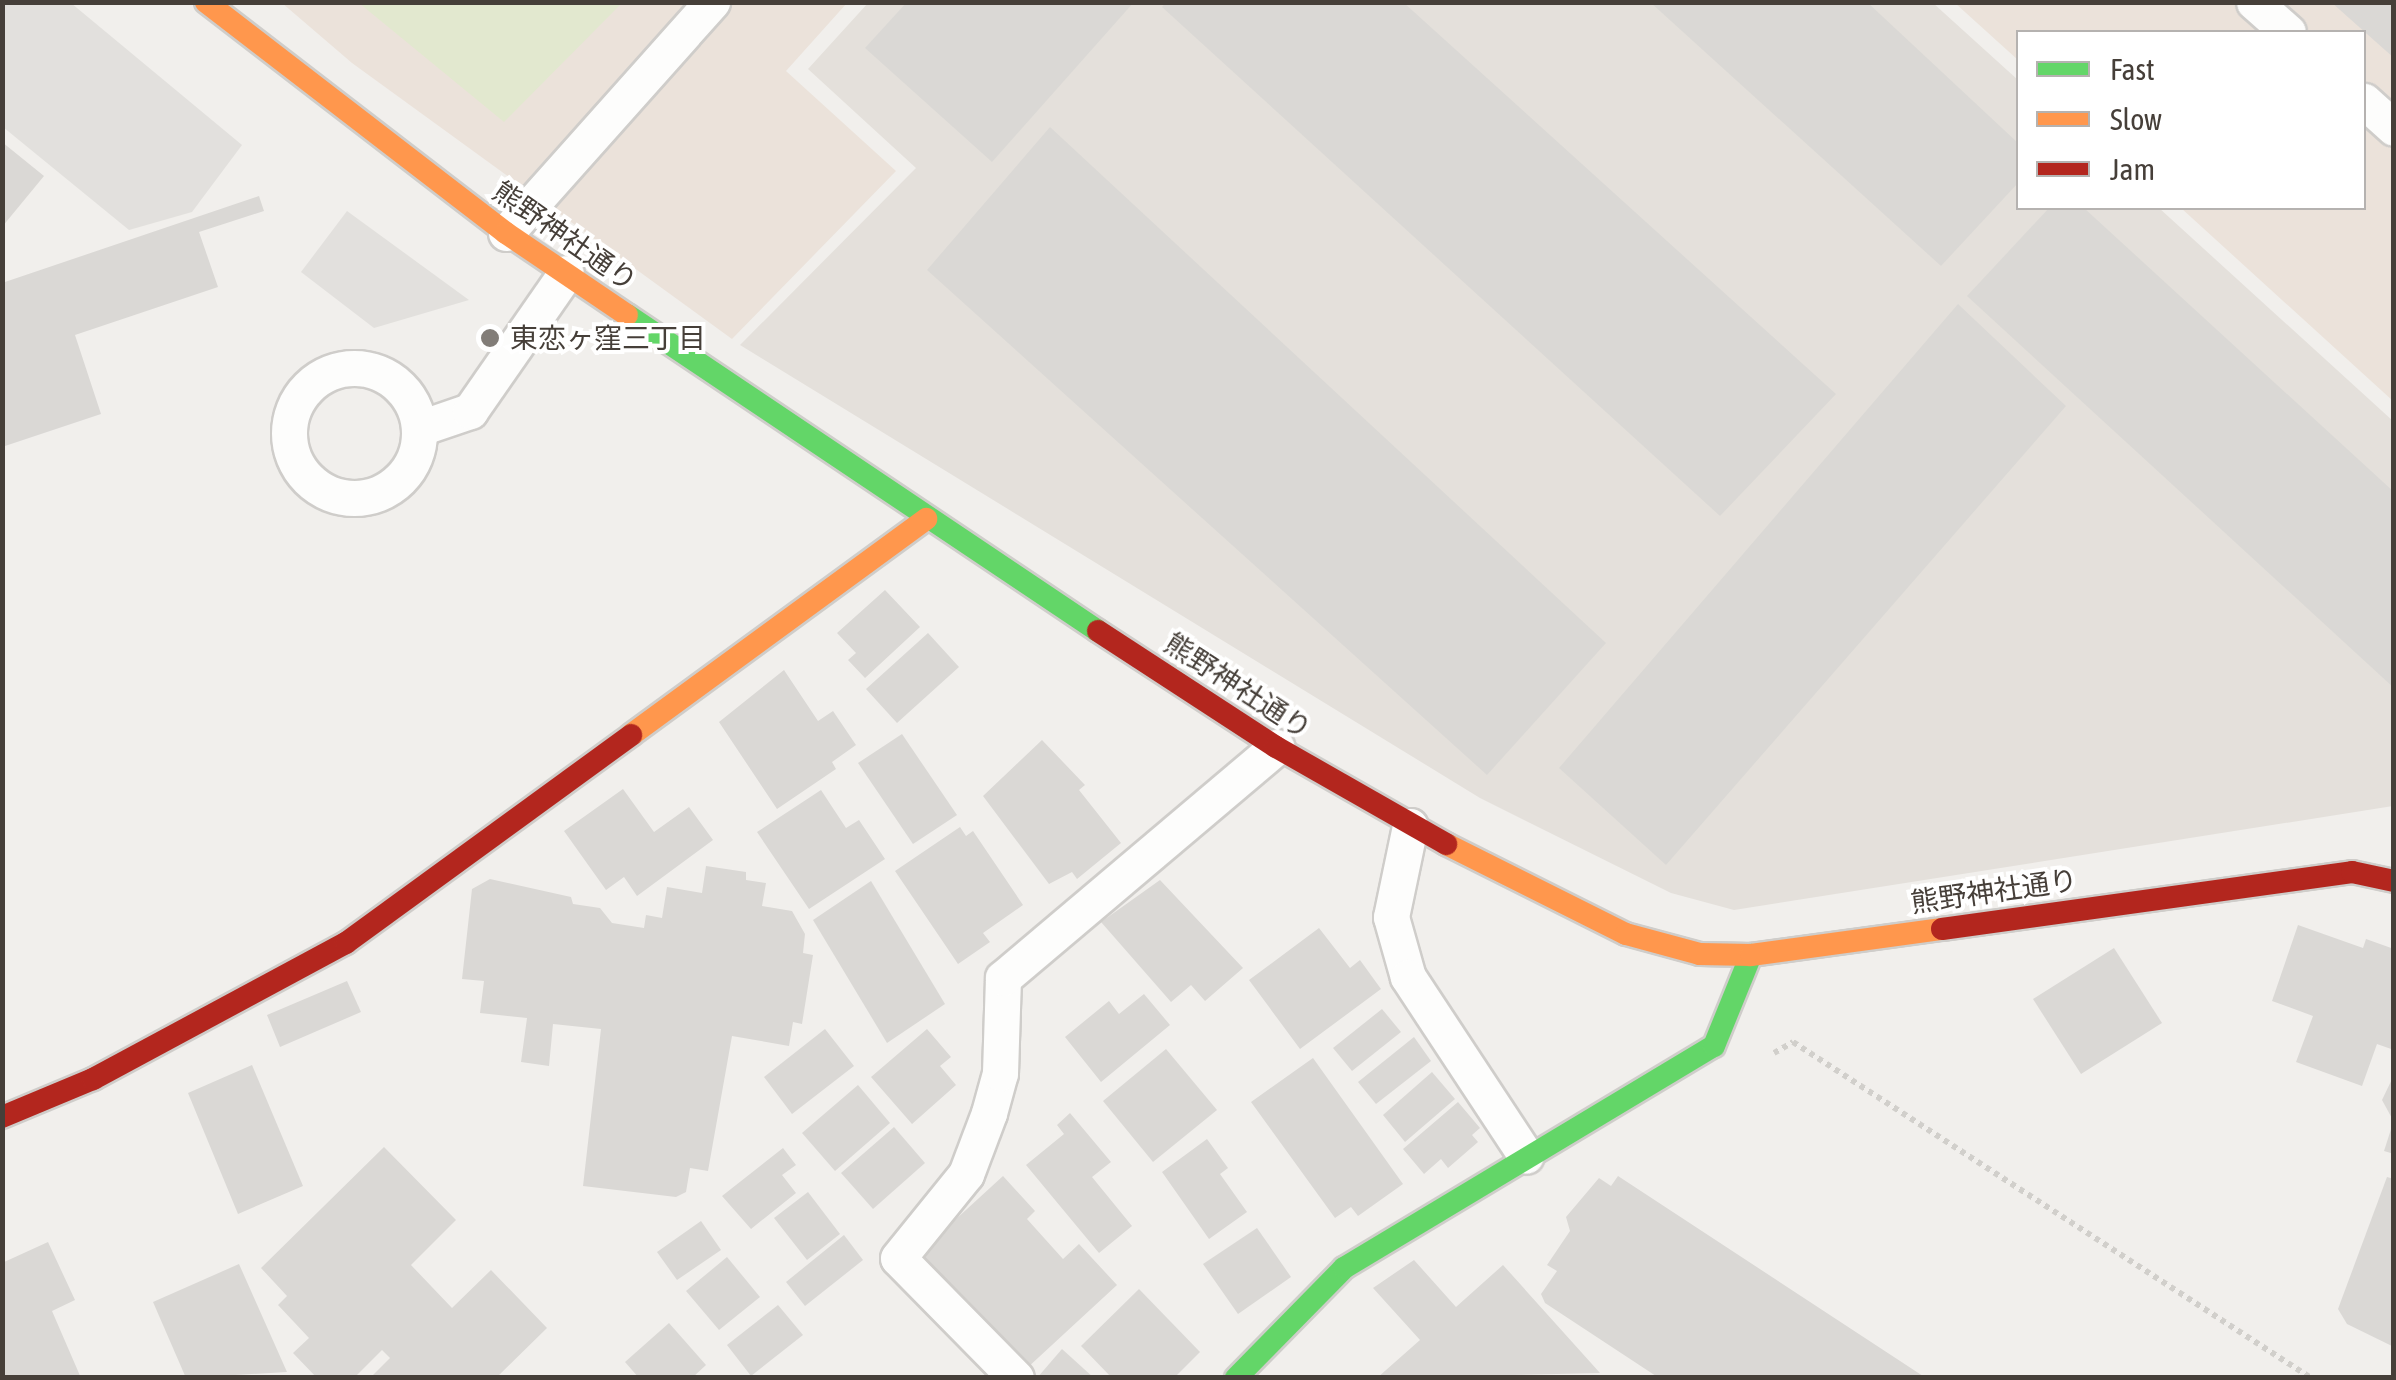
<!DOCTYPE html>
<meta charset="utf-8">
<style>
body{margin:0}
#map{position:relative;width:2396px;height:1380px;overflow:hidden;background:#f1efec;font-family:"Asap Condensed","Noto Sans JP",sans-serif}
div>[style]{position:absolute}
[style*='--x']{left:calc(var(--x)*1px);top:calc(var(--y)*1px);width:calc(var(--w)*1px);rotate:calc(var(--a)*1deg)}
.residential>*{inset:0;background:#e4e0db}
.commercial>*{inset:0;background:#ebe2da}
.green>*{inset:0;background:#e2e8cf}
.parking>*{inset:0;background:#e2e0dd}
.building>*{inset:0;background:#dad8d5}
.path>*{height:6px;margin-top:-3px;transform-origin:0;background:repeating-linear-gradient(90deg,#d1cfcb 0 5px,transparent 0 10px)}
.roads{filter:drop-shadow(2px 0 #cfcdca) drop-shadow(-2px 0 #cfcdca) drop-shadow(0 2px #cfcdca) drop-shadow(0 -2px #cfcdca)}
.lane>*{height:35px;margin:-17.5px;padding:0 17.5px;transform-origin:17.5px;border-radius:17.5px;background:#fdfdfc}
.lane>.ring{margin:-17.5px;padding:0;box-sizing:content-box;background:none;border:35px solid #fdfdfc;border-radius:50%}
.fast>*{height:22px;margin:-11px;padding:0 11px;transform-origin:11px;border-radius:11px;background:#63d668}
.slow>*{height:22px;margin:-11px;padding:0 11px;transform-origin:11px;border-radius:11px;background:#ff974d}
.jam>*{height:22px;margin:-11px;padding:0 11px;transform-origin:11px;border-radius:11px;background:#b3261e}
.dots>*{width:28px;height:28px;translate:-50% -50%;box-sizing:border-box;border:5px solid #fff;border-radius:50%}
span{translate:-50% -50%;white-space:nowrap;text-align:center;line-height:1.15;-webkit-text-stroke:8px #fff;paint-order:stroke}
.street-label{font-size:28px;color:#463f39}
.poi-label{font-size:28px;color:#463f39}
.left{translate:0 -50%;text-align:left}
.frame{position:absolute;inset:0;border:5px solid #463f39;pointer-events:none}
.legend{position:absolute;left:2016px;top:30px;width:350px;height:180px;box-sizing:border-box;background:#fff;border:2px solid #b5b2b0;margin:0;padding:12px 18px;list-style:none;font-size:30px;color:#463f39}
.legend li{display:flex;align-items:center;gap:20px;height:50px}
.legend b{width:50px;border:2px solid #b5b2b0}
</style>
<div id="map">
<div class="residential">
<div style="clip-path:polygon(868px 3px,1933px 3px,2018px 80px,2018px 208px,2159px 208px,2393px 421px,2393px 806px,1734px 910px,1671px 893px,1480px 798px,740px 345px,916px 168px,808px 69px)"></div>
</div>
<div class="commercial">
<div style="clip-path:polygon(282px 3px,847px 3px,786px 71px,896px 171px,732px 339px,352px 63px)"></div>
<div style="clip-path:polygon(1955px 3px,2393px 3px,2393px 401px,2181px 208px,2364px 208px,2364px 32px,2018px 32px,2018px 60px)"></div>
</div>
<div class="green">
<div style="clip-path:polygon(359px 3px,622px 3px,504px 122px)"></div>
</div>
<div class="parking">
<div style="clip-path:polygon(2px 3px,71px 3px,242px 145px,192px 212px,129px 230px,3px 127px)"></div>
<div style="clip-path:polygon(347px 211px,469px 300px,374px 328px,301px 272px)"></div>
</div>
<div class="building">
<div style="clip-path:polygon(907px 2px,1134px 2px,992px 162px,865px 48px)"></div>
<div style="clip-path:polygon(1166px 2px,1403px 2px,1836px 394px,1720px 516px,1162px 7px)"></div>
<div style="clip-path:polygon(1650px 2px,1867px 2px,2018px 143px,2018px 183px,1941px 266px)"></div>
<div style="clip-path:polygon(2331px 2px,2394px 2px,2394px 58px)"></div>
<div style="clip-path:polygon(1050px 127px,1606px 643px,1487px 775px,927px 270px)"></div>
<div style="clip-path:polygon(2px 142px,44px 176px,2px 227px)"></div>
<div style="clip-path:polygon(259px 196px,264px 211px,199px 232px,218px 287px,75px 335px,101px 414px,2px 447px,2px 283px)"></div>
<div style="clip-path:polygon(2049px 208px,2084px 208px,2394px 492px,2394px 688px,1967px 296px)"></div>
<div style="clip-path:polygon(1958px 304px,2066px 406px,1666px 865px,1559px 768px)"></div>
<div style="clip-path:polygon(885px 590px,920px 627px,865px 678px,848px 660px,856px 653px,837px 633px)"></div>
<div style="clip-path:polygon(928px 633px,959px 667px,897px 723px,866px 689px)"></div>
<div style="clip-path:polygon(784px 670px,818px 721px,833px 711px,856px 745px,832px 762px,836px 769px,777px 809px,719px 722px)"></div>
<div style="clip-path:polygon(902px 734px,957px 815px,913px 844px,858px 763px)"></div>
<div style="clip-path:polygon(1042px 740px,1085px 785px,1079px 790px,1121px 843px,1077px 879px,1072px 872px,1049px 884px,983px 796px)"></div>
<div style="clip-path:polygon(623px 789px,654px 832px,689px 807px,713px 840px,637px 896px,624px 877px,606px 890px,564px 831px)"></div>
<div style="clip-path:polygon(821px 790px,846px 828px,859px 820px,885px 859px,809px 909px,757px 832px)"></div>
<div style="clip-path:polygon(960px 827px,966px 836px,973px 831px,1023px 905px,983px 933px,990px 942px,958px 964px,895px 871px)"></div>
<div style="clip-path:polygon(706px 866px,746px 872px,746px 880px,766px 883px,762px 906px,792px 911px,805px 934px,803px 953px,813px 955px,802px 1024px,793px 1022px,789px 1046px,732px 1036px,708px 1171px,690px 1168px,686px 1192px,676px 1197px,583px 1186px,601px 1029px,553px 1024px,549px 1066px,521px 1062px,527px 1018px,480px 1013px,484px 981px,462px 979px,472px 889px,490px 879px,571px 897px,573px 904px,600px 908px,612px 923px,644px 928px,646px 915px,662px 918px,667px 887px,702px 893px)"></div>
<div style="clip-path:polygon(1160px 880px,1243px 968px,1205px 1001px,1191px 985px,1171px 1002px,1101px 922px)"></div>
<div style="clip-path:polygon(871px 881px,945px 1004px,887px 1043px,813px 920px)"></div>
<div style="clip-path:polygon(2298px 925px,2363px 948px,2366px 939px,2394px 949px,2394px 1050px,2377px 1044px,2362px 1086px,2296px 1062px,2313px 1016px,2272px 1001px)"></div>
<div style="clip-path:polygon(1319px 928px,1350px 968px,1360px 960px,1381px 989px,1300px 1049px,1249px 980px)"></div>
<div style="clip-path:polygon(2114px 948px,2162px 1023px,2081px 1074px,2033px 999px)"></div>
<div style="clip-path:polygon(347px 981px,361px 1012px,280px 1047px,267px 1015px)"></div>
<div style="clip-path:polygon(1144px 994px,1170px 1025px,1101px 1082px,1065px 1037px,1109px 1001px,1119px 1014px)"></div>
<div style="clip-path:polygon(1382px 1009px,1401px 1032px,1352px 1071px,1333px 1048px)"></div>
<div style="clip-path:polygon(825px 1029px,854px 1066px,792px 1114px,764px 1077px)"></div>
<div style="clip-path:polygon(927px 1029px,951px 1057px,940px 1066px,956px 1085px,912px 1124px,871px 1077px)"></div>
<div style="clip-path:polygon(1414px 1037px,1431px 1061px,1376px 1104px,1358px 1082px)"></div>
<div style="clip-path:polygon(1166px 1049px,1217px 1110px,1153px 1162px,1103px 1101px)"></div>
<div style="clip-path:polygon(1313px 1058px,1403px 1184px,1358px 1216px,1351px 1207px,1335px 1218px,1251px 1102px)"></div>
<div style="clip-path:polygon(252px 1065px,303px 1186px,238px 1214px,188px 1093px)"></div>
<div style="clip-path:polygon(1432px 1072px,1455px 1099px,1405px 1142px,1383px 1115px)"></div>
<div style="clip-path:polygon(2394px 1075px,2394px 1122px,2382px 1100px)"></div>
<div style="clip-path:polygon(858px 1085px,890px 1123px,835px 1171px,802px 1133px)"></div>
<div style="clip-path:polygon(1458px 1102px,1480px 1128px,1472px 1135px,1478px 1142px,1448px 1168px,1441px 1159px,1424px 1174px,1403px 1149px)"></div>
<div style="clip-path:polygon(1070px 1113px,1111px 1162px,1092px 1177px,1132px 1226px,1099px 1253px,1026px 1165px,1064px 1134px,1057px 1125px)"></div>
<div style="clip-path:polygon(2393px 1123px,2394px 1123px,2394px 1154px,2384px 1151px)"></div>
<div style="clip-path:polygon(894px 1127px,925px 1163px,873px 1209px,841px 1173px)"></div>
<div style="clip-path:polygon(1207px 1139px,1228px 1168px,1220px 1174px,1247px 1212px,1209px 1239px,1162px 1172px)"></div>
<div style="clip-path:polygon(384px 1147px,456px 1220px,411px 1265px,452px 1308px,491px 1270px,547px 1328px,496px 1378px,370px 1378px,390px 1358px,382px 1350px,354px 1378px,317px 1378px,293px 1353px,309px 1338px,278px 1305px,287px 1296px,261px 1268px)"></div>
<div style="clip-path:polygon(783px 1148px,796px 1165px,782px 1175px,796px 1193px,751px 1229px,722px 1196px)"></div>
<div style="clip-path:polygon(1003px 1176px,1035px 1211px,1027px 1219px,1063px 1259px,1079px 1244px,1117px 1285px,1026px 1369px,919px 1253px)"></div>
<div style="clip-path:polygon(1618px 1176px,1926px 1378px,1659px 1378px,1545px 1303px,1541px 1294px,1557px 1271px,1547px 1265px,1570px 1231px,1566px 1217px,1599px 1178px,1611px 1186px)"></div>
<div style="clip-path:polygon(2387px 1177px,2394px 1179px,2394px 1347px,2347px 1324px,2338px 1309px)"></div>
<div style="clip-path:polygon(808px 1192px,840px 1234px,807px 1260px,774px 1218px)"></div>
<div style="clip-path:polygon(701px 1221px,721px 1250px,677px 1280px,657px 1252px)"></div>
<div style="clip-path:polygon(1257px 1228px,1291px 1277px,1238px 1314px,1203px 1264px)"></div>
<div style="clip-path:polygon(844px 1235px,863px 1260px,805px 1306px,786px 1282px)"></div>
<div style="clip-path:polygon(48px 1242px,75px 1300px,52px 1311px,81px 1378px,2px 1378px,2px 1263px)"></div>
<div style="clip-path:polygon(727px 1257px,760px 1297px,719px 1330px,686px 1291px)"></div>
<div style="clip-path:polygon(1414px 1260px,1456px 1307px,1503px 1265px,1600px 1373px,1377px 1378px,1420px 1340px,1373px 1288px)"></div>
<div style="clip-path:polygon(239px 1264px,287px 1372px,186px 1378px,153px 1302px)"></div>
<div style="clip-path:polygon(1139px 1289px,1200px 1352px,1174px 1378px,1112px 1378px,1081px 1346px)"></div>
<div style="clip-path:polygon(778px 1305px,803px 1335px,751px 1376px,727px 1345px)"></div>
<div style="clip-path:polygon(669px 1323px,706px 1365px,692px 1378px,639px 1378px,625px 1362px)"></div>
<div style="clip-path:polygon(1062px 1349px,1094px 1378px,1037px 1378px)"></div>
</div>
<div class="path">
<div style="--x:1774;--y:1053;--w:22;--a:-30"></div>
<div style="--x:1793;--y:1042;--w:617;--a:32.97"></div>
</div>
<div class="roads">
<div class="lane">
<div style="--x:2254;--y:2;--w:45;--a:41.4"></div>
<div style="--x:2364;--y:101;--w:40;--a:42"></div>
<div style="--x:506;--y:233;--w:310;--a:-48.3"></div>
<div class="ring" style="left:289px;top:368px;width:95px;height:95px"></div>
<div style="--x:420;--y:428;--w:53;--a:-18.8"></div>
<div style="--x:470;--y:411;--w:168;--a:-55.2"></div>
<div style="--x:1410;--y:826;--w:93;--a:101.8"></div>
<div style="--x:1391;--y:917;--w:62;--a:74.2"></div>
<div style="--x:1408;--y:977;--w:214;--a:56.6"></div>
<div style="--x:1016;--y:1378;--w:168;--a:-134.5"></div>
<div style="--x:898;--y:1258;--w:108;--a:-51"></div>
<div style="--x:966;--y:1174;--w:65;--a:-69.3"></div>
<div style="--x:989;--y:1113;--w:41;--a:-74.6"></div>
<div style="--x:1000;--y:1073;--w:95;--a:-88.2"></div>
<div style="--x:1003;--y:978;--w:358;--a:-40.2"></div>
</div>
<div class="fast">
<div style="--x:627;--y:315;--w:567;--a:33.86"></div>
<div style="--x:1236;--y:1378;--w:154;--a:-45.5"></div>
<div style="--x:1344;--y:1268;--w:431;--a:-31"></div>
<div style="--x:1714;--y:1046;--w:98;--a:-67.9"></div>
</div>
<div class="slow">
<div style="--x:206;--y:2;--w:379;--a:37.6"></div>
<div style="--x:506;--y:233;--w:146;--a:34.1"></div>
<div style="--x:631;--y:735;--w:366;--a:-36.2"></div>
<div style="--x:1446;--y:844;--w:201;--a:26.6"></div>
<div style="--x:1626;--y:934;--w:77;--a:15.1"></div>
<div style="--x:1700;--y:954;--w:51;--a:1.1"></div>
<div style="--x:1751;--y:955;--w:193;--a:-7.8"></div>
</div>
<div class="jam">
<div style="--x:1098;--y:631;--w:212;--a:33.1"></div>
<div style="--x:1276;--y:747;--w:196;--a:29.7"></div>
<div style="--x:1942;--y:929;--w:414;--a:-7.9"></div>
<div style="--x:2352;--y:872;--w:43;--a:12.1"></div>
<div style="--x:2;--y:1117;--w:99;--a:-22.7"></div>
<div style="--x:93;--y:1079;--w:287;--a:-28.3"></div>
<div style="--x:346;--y:943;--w:353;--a:-36.1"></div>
</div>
</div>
<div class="dots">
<div style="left:490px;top:338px;background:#827d78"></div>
</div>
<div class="street-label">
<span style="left:565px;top:236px;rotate:35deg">熊野神社通り</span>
<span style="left:1238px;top:686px;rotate:33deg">熊野神社通り</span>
<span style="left:1994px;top:891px;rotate:-8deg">熊野神社通り</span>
</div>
<div class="poi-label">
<span class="left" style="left:510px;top:338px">東恋ヶ窪三丁目</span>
</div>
<div class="frame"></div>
<ul class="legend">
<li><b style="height:12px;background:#63d668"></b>Fast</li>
<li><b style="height:12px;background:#ff974d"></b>Slow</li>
<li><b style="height:12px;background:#b3261e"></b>Jam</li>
</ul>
</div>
